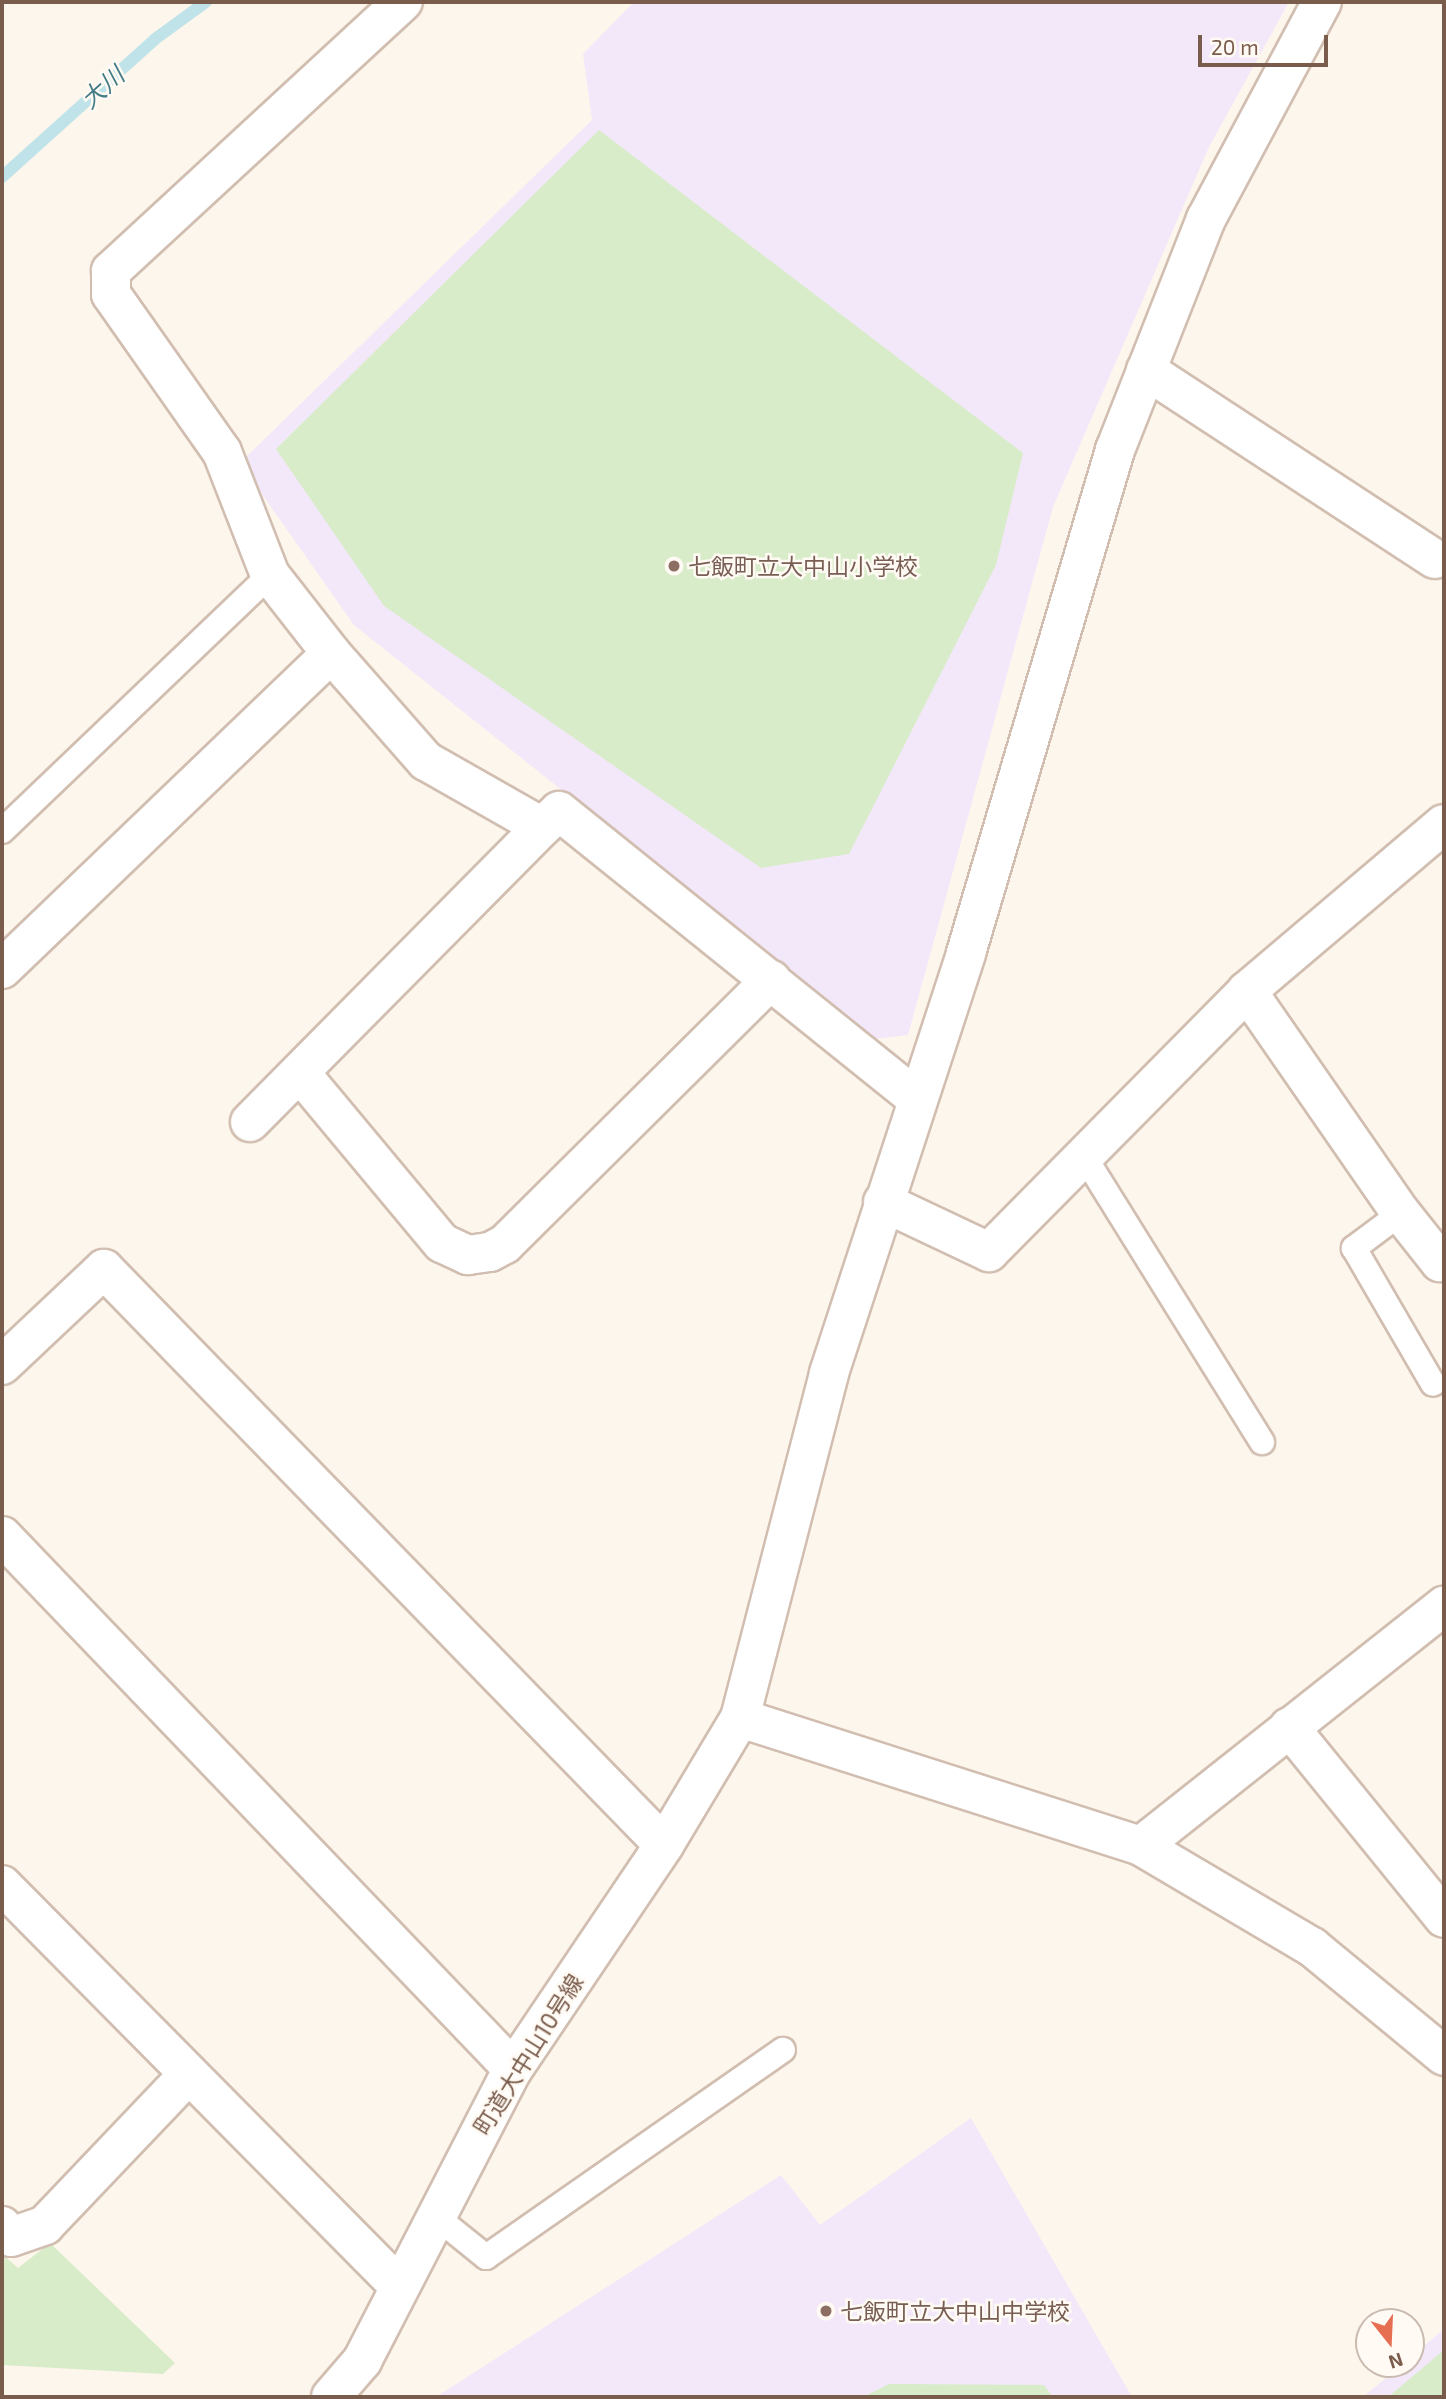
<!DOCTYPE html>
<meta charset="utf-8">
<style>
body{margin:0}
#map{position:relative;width:1446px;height:2399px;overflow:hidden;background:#fdf6ec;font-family:"Exo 2","Noto Sans JP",sans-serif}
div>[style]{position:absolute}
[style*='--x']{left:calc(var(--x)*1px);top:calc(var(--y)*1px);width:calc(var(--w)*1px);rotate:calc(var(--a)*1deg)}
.education>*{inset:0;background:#f3e8fa}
.green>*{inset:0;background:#d8ecc9}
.stream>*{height:12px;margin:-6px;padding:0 6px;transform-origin:6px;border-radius:6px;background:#bfe3e8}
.roads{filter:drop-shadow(2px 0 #d1beb0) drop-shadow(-2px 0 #d1beb0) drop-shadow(0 2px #d1beb0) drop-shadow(0 -2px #d1beb0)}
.service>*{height:24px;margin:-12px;padding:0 12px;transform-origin:12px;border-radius:12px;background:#fff}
.minor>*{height:38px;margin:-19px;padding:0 19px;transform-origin:19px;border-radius:19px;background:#fff}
.tertiary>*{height:38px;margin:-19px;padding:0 19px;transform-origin:19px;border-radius:19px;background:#fff}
.dots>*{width:19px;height:19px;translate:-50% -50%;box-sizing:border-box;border:4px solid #fffaf3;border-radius:50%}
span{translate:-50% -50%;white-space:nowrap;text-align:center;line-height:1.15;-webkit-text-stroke:5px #fffaf3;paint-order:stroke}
.education-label{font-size:23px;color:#785e54}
.left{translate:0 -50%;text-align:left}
.street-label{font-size:23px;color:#7a5c4d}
.water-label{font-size:24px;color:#437c86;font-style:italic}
.frame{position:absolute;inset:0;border:4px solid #7a5c4d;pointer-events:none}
.north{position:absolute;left:1355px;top:2308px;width:70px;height:70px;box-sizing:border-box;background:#fffaf3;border:2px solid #cabbb1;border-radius:50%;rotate:162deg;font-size:19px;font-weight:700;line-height:28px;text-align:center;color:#7a5c4d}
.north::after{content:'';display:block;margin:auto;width:24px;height:32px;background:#e76f51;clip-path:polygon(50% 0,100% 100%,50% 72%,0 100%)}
.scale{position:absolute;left:1198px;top:35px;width:130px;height:32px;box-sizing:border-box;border:4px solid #7a5c4d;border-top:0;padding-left:9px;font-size:21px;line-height:24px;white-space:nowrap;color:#7a5c4d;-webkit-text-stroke:5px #fffaf3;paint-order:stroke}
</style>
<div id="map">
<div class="education">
<div style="clip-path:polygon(634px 2px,1289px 2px,1209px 147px,1053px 507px,908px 1035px,875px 1039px,354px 625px,240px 463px,592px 120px,583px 54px)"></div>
<div style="clip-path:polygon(971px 2118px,1132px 2397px,436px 2397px,781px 2175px,820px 2225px)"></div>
<div style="clip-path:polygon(1444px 2329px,1444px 2397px,1363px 2397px,1403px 2364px,1411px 2364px,1411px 2357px)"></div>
</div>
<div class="green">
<div style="clip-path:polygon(599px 130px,1023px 453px,996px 565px,849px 854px,761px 868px,384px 606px,276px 449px)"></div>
<div style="clip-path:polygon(50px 2243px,175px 2363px,163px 2374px,2px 2365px,2px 2254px,18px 2268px)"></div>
<div style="clip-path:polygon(1444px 2350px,1444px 2397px,1387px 2397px,1388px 2397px)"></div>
<div style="clip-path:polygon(889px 2384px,1044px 2385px,1053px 2397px,863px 2397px)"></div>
</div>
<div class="stream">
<div style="--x:2;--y:177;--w:206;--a:-42"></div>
<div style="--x:155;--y:39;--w:63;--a:-36"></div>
</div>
<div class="roads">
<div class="service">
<div style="--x:2;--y:831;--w:371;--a:-43.7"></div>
<div style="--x:1084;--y:1156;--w:337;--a:58.1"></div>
<div style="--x:1401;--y:1213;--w:59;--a:143.3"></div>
<div style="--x:1354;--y:1248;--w:157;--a:59.8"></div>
<div style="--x:434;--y:2215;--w:67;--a:38.9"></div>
<div style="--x:486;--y:2257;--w:362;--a:-34.9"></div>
</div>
<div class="minor">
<div style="--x:1146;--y:370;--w:345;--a:33.2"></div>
<div style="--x:331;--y:653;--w:99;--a:-128"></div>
<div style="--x:270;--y:575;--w:132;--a:-111.3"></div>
<div style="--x:222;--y:452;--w:193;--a:-125.1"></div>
<div style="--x:111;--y:294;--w:23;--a:-90"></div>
<div style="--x:111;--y:271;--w:397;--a:-42.7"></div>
<div style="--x:2;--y:969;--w:456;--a:-43.8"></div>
<div style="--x:331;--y:653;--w:144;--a:48.7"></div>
<div style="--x:426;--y:761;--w:133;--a:29.6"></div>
<div style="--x:542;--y:827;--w:23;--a:-43"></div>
<div style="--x:559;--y:811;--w:459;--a:38.8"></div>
<div style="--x:1247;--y:991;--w:270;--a:55.3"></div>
<div style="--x:1401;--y:1213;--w:63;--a:51.5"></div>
<div style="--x:1440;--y:1262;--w:5;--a:-37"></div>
<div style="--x:301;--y:1074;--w:220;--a:50.2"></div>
<div style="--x:442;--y:1243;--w:29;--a:25"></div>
<div style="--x:468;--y:1255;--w:22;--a:-8"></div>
<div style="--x:490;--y:1252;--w:17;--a:-28"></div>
<div style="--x:505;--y:1244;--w:375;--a:-44.8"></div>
<div style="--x:250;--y:1122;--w:415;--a:-45.3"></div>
<div style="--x:883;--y:1202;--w:117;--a:25.3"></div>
<div style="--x:989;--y:1252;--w:367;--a:-45.3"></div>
<div style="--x:1247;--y:991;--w:258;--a:-40.3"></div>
<div style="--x:2;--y:1365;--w:140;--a:-43.3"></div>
<div style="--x:104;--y:1269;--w:803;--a:45.81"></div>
<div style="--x:2;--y:1536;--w:738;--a:46.21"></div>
<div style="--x:740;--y:1718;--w:356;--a:-75.5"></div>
<div style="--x:829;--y:1373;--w:442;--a:-71.9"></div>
<div style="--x:966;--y:953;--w:525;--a:-73.5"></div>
<div style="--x:1115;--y:450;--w:248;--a:-68.5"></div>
<div style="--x:1206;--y:219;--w:246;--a:-61.9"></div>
<div style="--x:1289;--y:1727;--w:246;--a:50.9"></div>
<div style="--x:2;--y:1885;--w:563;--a:45.29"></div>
<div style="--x:2;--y:2226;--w:14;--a:51"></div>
<div style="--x:11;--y:2237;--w:36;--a:-19"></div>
<div style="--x:45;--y:2225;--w:206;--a:-46.4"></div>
</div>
<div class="tertiary">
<div style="--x:1141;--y:1846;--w:387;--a:-38.4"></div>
<div style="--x:331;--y:2397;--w:48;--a:-49.3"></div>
<div style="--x:362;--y:2361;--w:329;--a:-62.7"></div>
<div style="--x:513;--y:2069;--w:270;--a:-56"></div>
<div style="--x:664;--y:1845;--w:148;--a:-59.1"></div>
<div style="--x:740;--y:1718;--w:421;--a:17.7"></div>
<div style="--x:1141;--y:1846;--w:199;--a:30.6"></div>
<div style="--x:1312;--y:1947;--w:171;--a:39.5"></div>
</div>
</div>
<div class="dots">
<div style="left:674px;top:566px;background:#8d6e63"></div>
<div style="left:826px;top:2311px;background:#8d6e63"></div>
</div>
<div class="education-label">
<span class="left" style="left:688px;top:566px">七飯町立大中山小学校</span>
<span class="left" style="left:840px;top:2311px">七飯町立大中山中学校</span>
</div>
<div class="street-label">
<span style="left:528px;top:2054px;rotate:-58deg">町道大中山10号線</span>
</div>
<div class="water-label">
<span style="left:102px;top:87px;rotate:-42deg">大川</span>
</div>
<div class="frame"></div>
<div class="north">N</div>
<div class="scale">20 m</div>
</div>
